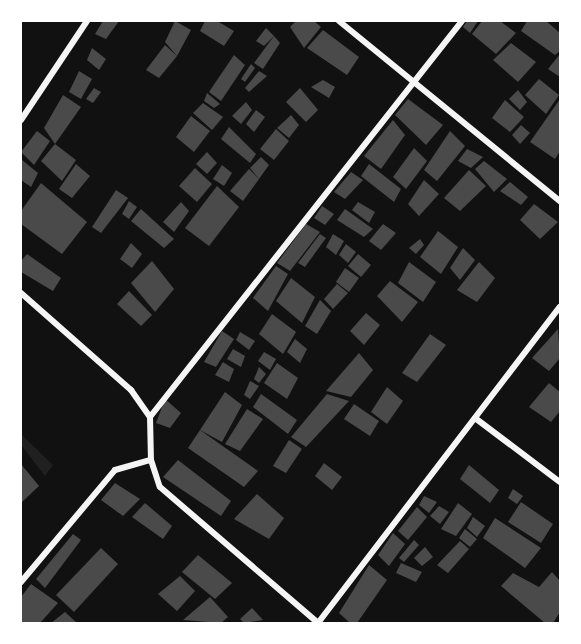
<!DOCTYPE html>
<style>
body{margin:0}
#map{position:relative;width:581px;height:644px;overflow:hidden;background:#111;font-family:"IBM Plex Serif",serif}
div>[style]{position:absolute}
[style*='--x']{left:calc(var(--x)*1px);top:calc(var(--y)*1px);width:calc(var(--w)*1px);rotate:calc(var(--a)*1deg)}
.green>*{inset:0;background:#202020}
.building>*{inset:0;background:#4a4a4a}
.minor>*{height:6px;margin:-3px;padding:0 3px;transform-origin:3px;border-radius:3px;background:#f5f5f5}
span{translate:-50% -50%;white-space:nowrap;text-align:center;line-height:1.15;-webkit-text-stroke:4.5px #fff;paint-order:stroke}
.frame{position:absolute;inset:0;border:22px solid #fff;pointer-events:none}
</style>
<div id="map">
<div class="green">
<div style="clip-path:polygon(21px 434px,53px 465px,45px 476px,21px 445px)"></div>
</div>
<div class="building">
<div style="clip-path:polygon(103px 21px,119px 21px,106px 39px,95px 34px)"></div>
<div style="clip-path:polygon(175px 21px,191px 30px,177px 56px,165px 42px)"></div>
<div style="clip-path:polygon(205px 21px,217px 21px,234px 31px,224px 46px,200px 31px)"></div>
<div style="clip-path:polygon(296px 21px,314px 21px,321px 27px,304px 48px,290px 27px)"></div>
<div style="clip-path:polygon(467px 21px,478px 21px,470px 33px,463px 27px)"></div>
<div style="clip-path:polygon(482px 21px,500px 21px,516px 33px,496px 54px,472px 34px)"></div>
<div style="clip-path:polygon(527px 21px,546px 21px,560px 33px,560px 51px,555px 55px,521px 31px)"></div>
<div style="clip-path:polygon(266px 28px,274px 36px,264px 46px,256px 41px)"></div>
<div style="clip-path:polygon(323px 30px,359px 57px,347px 75px,307px 48px)"></div>
<div style="clip-path:polygon(274px 36px,280px 43px,263px 69px,254px 63px)"></div>
<div style="clip-path:polygon(511px 43px,536px 62px,518px 82px,493px 60px)"></div>
<div style="clip-path:polygon(165px 45px,177px 56px,159px 78px,146px 70px)"></div>
<div style="clip-path:polygon(92px 48px,106px 59px,99px 70px,87px 60px)"></div>
<div style="clip-path:polygon(560px 54px,560px 77px,548px 69px)"></div>
<div style="clip-path:polygon(234px 55px,245px 65px,221px 101px,209px 92px)"></div>
<div style="clip-path:polygon(251px 64px,255px 68px,245px 82px,241px 79px)"></div>
<div style="clip-path:polygon(79px 71px,92px 79px,81px 99px,69px 92px)"></div>
<div style="clip-path:polygon(259px 71px,267px 76px,249px 92px,245px 88px)"></div>
<div style="clip-path:polygon(539px 79px,559px 95px,546px 114px,525px 95px)"></div>
<div style="clip-path:polygon(323px 80px,335px 87px,329px 98px,311px 87px)"></div>
<div style="clip-path:polygon(94px 88px,101px 92px,93px 103px,86px 99px)"></div>
<div style="clip-path:polygon(300px 88px,318px 110px,306px 122px,286px 102px)"></div>
<div style="clip-path:polygon(518px 90px,527px 102px,520px 110px,509px 99px)"></div>
<div style="clip-path:polygon(207px 93px,220px 104px,214px 108px,204px 101px)"></div>
<div style="clip-path:polygon(63px 95px,81px 107px,55px 144px,44px 128px)"></div>
<div style="clip-path:polygon(408px 99px,443px 125px,426px 145px,395px 115px)"></div>
<div style="clip-path:polygon(560px 99px,560px 151px,555px 159px,530px 142px)"></div>
<div style="clip-path:polygon(505px 100px,524px 117px,510px 132px,492px 118px)"></div>
<div style="clip-path:polygon(246px 102px,252px 110px,241px 124px,232px 116px)"></div>
<div style="clip-path:polygon(203px 103px,223px 117px,212px 130px,193px 113px)"></div>
<div style="clip-path:polygon(256px 110px,265px 117px,254px 132px,246px 124px)"></div>
<div style="clip-path:polygon(291px 115px,299px 125px,289px 138px,277px 128px)"></div>
<div style="clip-path:polygon(191px 116px,210px 131px,194px 152px,176px 137px)"></div>
<div style="clip-path:polygon(393px 120px,405px 135px,381px 169px,364px 156px)"></div>
<div style="clip-path:polygon(521px 125px,530px 133px,520px 144px,512px 135px)"></div>
<div style="clip-path:polygon(229px 127px,256px 154px,250px 163px,221px 139px)"></div>
<div style="clip-path:polygon(276px 129px,289px 141px,274px 160px,260px 149px)"></div>
<div style="clip-path:polygon(37px 131px,50px 141px,34px 165px,21px 152px)"></div>
<div style="clip-path:polygon(450px 131px,465px 146px,437px 181px,424px 170px)"></div>
<div style="clip-path:polygon(55px 144px,76px 160px,62px 181px,41px 161px)"></div>
<div style="clip-path:polygon(414px 148px,427px 161px,406px 189px,393px 177px)"></div>
<div style="clip-path:polygon(467px 149px,483px 157px,471px 168px,458px 161px)"></div>
<div style="clip-path:polygon(207px 152px,217px 163px,207px 174px,196px 164px)"></div>
<div style="clip-path:polygon(261px 157px,269px 165px,259px 179px,250px 168px)"></div>
<div style="clip-path:polygon(21px 159px,38px 173px,31px 187px,21px 180px)"></div>
<div style="clip-path:polygon(484px 161px,507px 179px,494px 192px,475px 169px)"></div>
<div style="clip-path:polygon(76px 164px,90px 176px,72px 198px,59px 189px)"></div>
<div style="clip-path:polygon(369px 164px,401px 189px,394px 202px,361px 176px)"></div>
<div style="clip-path:polygon(222px 165px,232px 173px,224px 186px,213px 179px)"></div>
<div style="clip-path:polygon(195px 168px,212px 184px,197px 202px,179px 186px)"></div>
<div style="clip-path:polygon(249px 169px,259px 179px,243px 201px,230px 191px)"></div>
<div style="clip-path:polygon(469px 170px,486px 186px,460px 211px,444px 198px)"></div>
<div style="clip-path:polygon(351px 172px,363px 180px,345px 199px,334px 192px)"></div>
<div style="clip-path:polygon(424px 180px,439px 194px,419px 216px,408px 204px)"></div>
<div style="clip-path:polygon(510px 182px,528px 197px,521px 205px,500px 191px)"></div>
<div style="clip-path:polygon(41px 183px,87px 222px,62px 254px,21px 224px,21px 211px)"></div>
<div style="clip-path:polygon(217px 186px,239px 207px,209px 246px,185px 228px)"></div>
<div style="clip-path:polygon(116px 190px,128px 198px,101px 233px,92px 227px)"></div>
<div style="clip-path:polygon(129px 201px,137px 207px,129px 219px,122px 214px)"></div>
<div style="clip-path:polygon(181px 202px,189px 211px,174px 232px,163px 222px)"></div>
<div style="clip-path:polygon(358px 202px,375px 212px,369px 223px,352px 210px)"></div>
<div style="clip-path:polygon(534px 204px,558px 222px,540px 239px,520px 220px)"></div>
<div style="clip-path:polygon(322px 206px,334px 214px,325px 225px,314px 218px)"></div>
<div style="clip-path:polygon(141px 209px,174px 239px,164px 248px,131px 221px)"></div>
<div style="clip-path:polygon(345px 209px,373px 229px,364px 237px,337px 220px)"></div>
<div style="clip-path:polygon(306px 224px,320px 232px,290px 271px,277px 263px)"></div>
<div style="clip-path:polygon(383px 224px,396px 233px,381px 250px,369px 241px)"></div>
<div style="clip-path:polygon(438px 231px,458px 247px,441px 274px,420px 257px)"></div>
<div style="clip-path:polygon(320px 234px,326px 238px,305px 267px,298px 263px)"></div>
<div style="clip-path:polygon(333px 234px,344px 241px,336px 255px,326px 247px)"></div>
<div style="clip-path:polygon(420px 239px,424px 245px,416px 254px,409px 248px)"></div>
<div style="clip-path:polygon(131px 243px,142px 254px,132px 268px,120px 259px)"></div>
<div style="clip-path:polygon(346px 244px,356px 252px,348px 263px,339px 255px)"></div>
<div style="clip-path:polygon(463px 248px,475px 260px,460px 280px,450px 268px)"></div>
<div style="clip-path:polygon(27px 254px,61px 278px,53px 291px,21px 272px,21px 261px)"></div>
<div style="clip-path:polygon(358px 254px,371px 265px,361px 277px,348px 266px)"></div>
<div style="clip-path:polygon(152px 261px,174px 289px,155px 312px,131px 283px)"></div>
<div style="clip-path:polygon(409px 262px,436px 282px,423px 302px,398px 283px)"></div>
<div style="clip-path:polygon(479px 262px,495px 278px,477px 302px,457px 290px)"></div>
<div style="clip-path:polygon(276px 266px,288px 274px,268px 311px,253px 298px)"></div>
<div style="clip-path:polygon(345px 268px,359px 278px,349px 292px,336px 282px)"></div>
<div style="clip-path:polygon(291px 278px,315px 297px,302px 323px,276px 301px)"></div>
<div style="clip-path:polygon(390px 281px,418px 302px,402px 322px,377px 296px)"></div>
<div style="clip-path:polygon(337px 284px,348px 293px,333px 309px,324px 299px)"></div>
<div style="clip-path:polygon(129px 291px,152px 315px,141px 326px,117px 304px)"></div>
<div style="clip-path:polygon(320px 300px,331px 311px,317px 334px,305px 326px)"></div>
<div style="clip-path:polygon(366px 313px,380px 325px,364px 345px,350px 331px)"></div>
<div style="clip-path:polygon(272px 314px,296px 332px,283px 354px,259px 334px)"></div>
<div style="clip-path:polygon(558px 329px,560px 358px,549px 371px,532px 358px)"></div>
<div style="clip-path:polygon(222px 331px,234px 339px,216px 367px,204px 362px)"></div>
<div style="clip-path:polygon(240px 332px,255px 341px,249px 350px,236px 340px)"></div>
<div style="clip-path:polygon(430px 334px,446px 345px,417px 382px,402px 373px)"></div>
<div style="clip-path:polygon(295px 339px,307px 349px,300px 363px,287px 352px)"></div>
<div style="clip-path:polygon(233px 349px,245px 356px,241px 367px,227px 359px)"></div>
<div style="clip-path:polygon(264px 352px,276px 359px,270px 370px,258px 361px)"></div>
<div style="clip-path:polygon(359px 353px,373px 370px,351px 397px,326px 391px)"></div>
<div style="clip-path:polygon(223px 362px,234px 369px,229px 382px,215px 375px)"></div>
<div style="clip-path:polygon(277px 363px,298px 378px,287px 399px,264px 383px)"></div>
<div style="clip-path:polygon(259px 367px,266px 374px,259px 383px,254px 379px)"></div>
<div style="clip-path:polygon(250px 381px,259px 386px,250px 399px,244px 395px)"></div>
<div style="clip-path:polygon(549px 383px,560px 392px,560px 411px,551px 422px,529px 407px)"></div>
<div style="clip-path:polygon(387px 387px,403px 401px,387px 424px,371px 412px)"></div>
<div style="clip-path:polygon(225px 392px,242px 405px,222px 442px,200px 430px)"></div>
<div style="clip-path:polygon(261px 394px,297px 420px,288px 434px,253px 407px)"></div>
<div style="clip-path:polygon(327px 394px,349px 401px,306px 447px,291px 437px)"></div>
<div style="clip-path:polygon(165px 399px,181px 413px,170px 428px,156px 423px)"></div>
<div style="clip-path:polygon(354px 404px,379px 421px,370px 436px,344px 419px)"></div>
<div style="clip-path:polygon(247px 409px,263px 419px,240px 451px,225px 444px)"></div>
<div style="clip-path:polygon(200px 430px,258px 471px,244px 487px,188px 448px)"></div>
<div style="clip-path:polygon(289px 440px,302px 449px,286px 473px,273px 466px)"></div>
<div style="clip-path:polygon(178px 460px,231px 501px,221px 516px,163px 477px)"></div>
<div style="clip-path:polygon(324px 463px,342px 477px,332px 490px,315px 476px)"></div>
<div style="clip-path:polygon(21px 464px,39px 486px,21px 503px)"></div>
<div style="clip-path:polygon(469px 465px,499px 490px,490px 503px,460px 479px)"></div>
<div style="clip-path:polygon(115px 483px,140px 499px,123px 516px,101px 500px)"></div>
<div style="clip-path:polygon(513px 489px,523px 496px,517px 504px,508px 498px)"></div>
<div style="clip-path:polygon(257px 494px,284px 518px,269px 539px,234px 519px)"></div>
<div style="clip-path:polygon(424px 496px,437px 502px,429px 513px,419px 505px)"></div>
<div style="clip-path:polygon(521px 502px,553px 524px,541px 543px,508px 522px)"></div>
<div style="clip-path:polygon(145px 503px,172px 526px,163px 539px,132px 517px)"></div>
<div style="clip-path:polygon(458px 503px,472px 514px,456px 536px,441px 529px)"></div>
<div style="clip-path:polygon(439px 506px,449px 512px,440px 524px,430px 516px)"></div>
<div style="clip-path:polygon(417px 507px,427px 517px,408px 540px,398px 531px)"></div>
<div style="clip-path:polygon(473px 517px,485px 526px,477px 537px,467px 528px)"></div>
<div style="clip-path:polygon(495px 518px,541px 548px,525px 568px,483px 538px)"></div>
<div style="clip-path:polygon(465px 529px,477px 539px,470px 547px,459px 538px)"></div>
<div style="clip-path:polygon(393px 533px,405px 544px,389px 566px,378px 555px)"></div>
<div style="clip-path:polygon(73px 534px,81px 540px,45px 588px,36px 579px)"></div>
<div style="clip-path:polygon(414px 540px,419px 545px,404px 562px,399px 558px)"></div>
<div style="clip-path:polygon(460px 541px,469px 549px,448px 573px,437px 565px)"></div>
<div style="clip-path:polygon(425px 547px,433px 557px,422px 566px,414px 558px)"></div>
<div style="clip-path:polygon(101px 548px,118px 564px,74px 612px,56px 595px)"></div>
<div style="clip-path:polygon(198px 555px,232px 583px,215px 599px,182px 572px)"></div>
<div style="clip-path:polygon(401px 563px,422px 572px,416px 582px,396px 573px)"></div>
<div style="clip-path:polygon(369px 565px,387px 580px,357px 623px,350px 623px,339px 613px)"></div>
<div style="clip-path:polygon(552px 572px,560px 581px,560px 612px,553px 623px,545px 623px,501px 586px,513px 573px,539px 587px)"></div>
<div style="clip-path:polygon(180px 576px,195px 591px,177px 611px,158px 594px)"></div>
<div style="clip-path:polygon(31px 584px,58px 603px,40px 623px,21px 623px,21px 597px)"></div>
<div style="clip-path:polygon(210px 597px,228px 617px,221px 623px,183px 620px)"></div>
<div style="clip-path:polygon(252px 608px,263px 620px,244px 623px,240px 619px)"></div>
<div style="clip-path:polygon(65px 612px,77px 623px,51px 623px)"></div>
</div>
<div class="minor">
<div style="--x:339;--y:21;--w:285;--a:39.2"></div>
<div style="--x:21;--y:120;--w:119;--a:-56.3"></div>
<div style="--x:21;--y:293;--w:147;--a:41.4"></div>
<div style="--x:131;--y:390;--w:33;--a:55"></div>
<div style="--x:150;--y:417;--w:43;--a:88.7"></div>
<div style="--x:151;--y:460;--w:28;--a:72"></div>
<div style="--x:160;--y:487;--w:208;--a:40.7"></div>
<div style="--x:150;--y:417;--w:504;--a:-51.77"></div>
<div style="--x:475;--y:418;--w:106;--a:37"></div>
<div style="--x:21;--y:582;--w:146;--a:-50"></div>
<div style="--x:115;--y:470;--w:37;--a:-16"></div>
<div style="--x:318;--y:623;--w:398;--a:-52.6"></div>
</div>
<div class="frame"></div>
</div>
